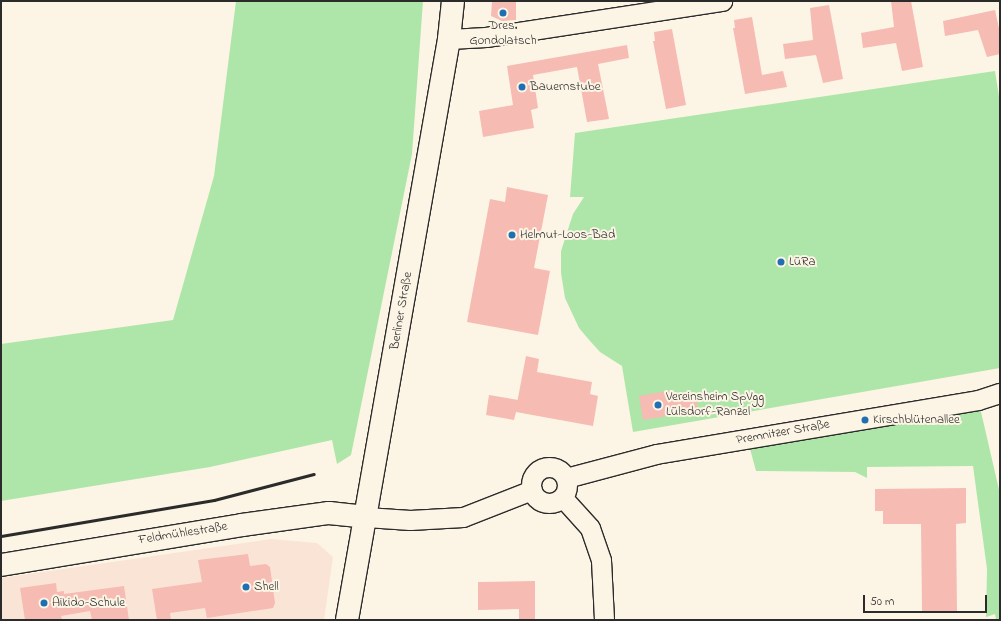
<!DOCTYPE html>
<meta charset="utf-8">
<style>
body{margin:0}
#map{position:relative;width:1001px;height:621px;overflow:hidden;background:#fcf5e5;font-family:"Indie Flower",sans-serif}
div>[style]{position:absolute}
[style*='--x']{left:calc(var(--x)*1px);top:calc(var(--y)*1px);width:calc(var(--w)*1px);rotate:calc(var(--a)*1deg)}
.built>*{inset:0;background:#fae4d6}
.green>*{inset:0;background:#aee6aa}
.building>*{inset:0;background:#f6bbb2}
.roads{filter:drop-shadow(1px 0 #2b2b2b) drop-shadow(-1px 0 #2b2b2b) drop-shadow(0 1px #2b2b2b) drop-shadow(0 -1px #2b2b2b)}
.minor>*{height:19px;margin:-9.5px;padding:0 9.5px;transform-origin:9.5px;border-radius:9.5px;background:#fcf5e5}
.minor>.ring{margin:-9.5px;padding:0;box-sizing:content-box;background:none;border:19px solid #fcf5e5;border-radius:50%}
.tertiary>*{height:22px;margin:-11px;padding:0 11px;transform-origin:11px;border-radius:11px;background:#fcf5e5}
.rail>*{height:3px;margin:-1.5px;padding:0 1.5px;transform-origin:1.5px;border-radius:1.5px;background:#2b2b2b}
.dots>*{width:11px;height:11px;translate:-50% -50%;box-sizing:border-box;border:2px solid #fcf5e5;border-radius:50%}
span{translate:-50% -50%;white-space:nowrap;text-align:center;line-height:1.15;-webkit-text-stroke:4px #fcf5e5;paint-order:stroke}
.poi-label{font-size:13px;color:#2b2b2b}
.left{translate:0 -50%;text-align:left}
.street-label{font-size:13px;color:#2b2b2b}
.frame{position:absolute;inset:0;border:2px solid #2b2b2b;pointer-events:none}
.scale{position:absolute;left:863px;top:595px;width:124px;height:18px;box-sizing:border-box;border:2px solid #2b2b2b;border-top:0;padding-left:5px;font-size:12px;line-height:14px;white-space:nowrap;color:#2b2b2b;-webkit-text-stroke:3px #fcf5e5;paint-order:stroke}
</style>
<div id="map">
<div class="built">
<div style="clip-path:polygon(271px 539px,317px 543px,333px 557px,324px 620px,1px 620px,1px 578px)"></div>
</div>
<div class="green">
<div style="clip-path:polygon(236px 1px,423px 1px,412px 154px,351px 455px,337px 464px,332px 440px,210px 467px,1px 501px,1px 344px,173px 320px,214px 176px)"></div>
<div style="clip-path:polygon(995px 71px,1000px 103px,1000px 368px,633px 432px,622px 366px,600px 352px,590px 341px,579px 328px,565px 298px,561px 273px,561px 251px,573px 214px,584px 197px,570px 197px,575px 133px)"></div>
<div style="clip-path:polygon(979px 403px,1000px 494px,1000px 620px,996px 620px,995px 614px,986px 617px,987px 569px,973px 466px,867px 467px,867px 478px,855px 472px,756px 471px,749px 445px)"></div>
</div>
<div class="building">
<div style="clip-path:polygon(492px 1px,516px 1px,516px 20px,502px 21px,491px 16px)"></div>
<div style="clip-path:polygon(891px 1px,911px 1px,923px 67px,902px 71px,896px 43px,863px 48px,861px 33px,894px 27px)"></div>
<div style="clip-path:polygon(829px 5px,843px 79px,823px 83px,816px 55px,785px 59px,783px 44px,813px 40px,810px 8px)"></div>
<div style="clip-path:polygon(995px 10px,1000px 33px,1000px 54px,987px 57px,978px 30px,945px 36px,943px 21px)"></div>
<div style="clip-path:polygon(752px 17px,762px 75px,783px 71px,787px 87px,745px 94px,733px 28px,735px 28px,734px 20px)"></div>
<div style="clip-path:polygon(672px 29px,686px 105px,666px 109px,653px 41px,655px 41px,654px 32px)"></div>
<div style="clip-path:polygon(627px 45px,629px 58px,598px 64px,609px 119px,587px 122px,577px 67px,533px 75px,538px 108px,531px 110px,534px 128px,483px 137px,479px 111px,513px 105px,507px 66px)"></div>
<div style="clip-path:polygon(507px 187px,548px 195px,534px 268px,550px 271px,538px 335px,467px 322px,490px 199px,505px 202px)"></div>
<div style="clip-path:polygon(526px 356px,539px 359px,537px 372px,592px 382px,590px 394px,598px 396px,593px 426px,516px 412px,514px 420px,486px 415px,489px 395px,518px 400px,517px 403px)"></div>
<div style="clip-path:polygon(673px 390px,675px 401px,696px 397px,698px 411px,643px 420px,639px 396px)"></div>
<div style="clip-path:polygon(966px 488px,966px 523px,956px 524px,957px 611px,922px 611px,921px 524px,883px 524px,883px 511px,875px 511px,875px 489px)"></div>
<div style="clip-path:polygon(248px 554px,250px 566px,266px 564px,270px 567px,275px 603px,273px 608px,207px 618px,205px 608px,170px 613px,171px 620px,157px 620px,152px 589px,202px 582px,198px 560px)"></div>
<div style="clip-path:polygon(535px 581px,535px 620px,519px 620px,519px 609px,478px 610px,478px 582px)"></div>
<div style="clip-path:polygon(56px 583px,57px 592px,64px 591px,64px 594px,124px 586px,129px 620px,92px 620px,90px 611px,61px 616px,62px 619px,52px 620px,25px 620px,20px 588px)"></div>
</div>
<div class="roads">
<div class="minor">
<div style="--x:449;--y:39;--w:37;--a:-3"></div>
<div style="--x:486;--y:37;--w:239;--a:-8.7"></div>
<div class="ring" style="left:531px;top:467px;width:17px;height:17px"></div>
<div style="--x:566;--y:478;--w:93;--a:-14.9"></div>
<div style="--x:656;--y:454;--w:326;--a:-9.5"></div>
<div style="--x:978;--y:400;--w:23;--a:-18"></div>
<div style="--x:563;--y:498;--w:40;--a:48"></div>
<div style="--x:590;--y:528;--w:34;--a:71"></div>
<div style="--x:601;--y:560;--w:60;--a:87.1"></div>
<div style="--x:366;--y:517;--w:44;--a:3.9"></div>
<div style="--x:410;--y:520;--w:53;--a:-3.2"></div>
<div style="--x:463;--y:517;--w:74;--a:-21.4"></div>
</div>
<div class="tertiary">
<div style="--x:1;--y:565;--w:244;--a:-9.4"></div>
<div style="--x:242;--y:525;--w:88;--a:-7.9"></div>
<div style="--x:329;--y:513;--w:37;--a:6"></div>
<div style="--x:347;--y:620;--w:590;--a:-80.04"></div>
<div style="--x:449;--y:39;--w:38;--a:-84"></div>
</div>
</div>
<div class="rail">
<div style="--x:1;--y:536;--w:216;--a:-9.6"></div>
<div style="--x:214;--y:500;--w:103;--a:-14.6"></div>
</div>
<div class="dots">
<div style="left:503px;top:13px;background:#1f6fb2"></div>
<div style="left:522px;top:87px;background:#1f6fb2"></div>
<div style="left:512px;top:235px;background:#1f6fb2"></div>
<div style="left:781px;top:262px;background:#1f6fb2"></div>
<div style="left:658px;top:405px;background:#1f6fb2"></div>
<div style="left:865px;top:420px;background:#1f6fb2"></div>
<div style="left:246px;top:587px;background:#1f6fb2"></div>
<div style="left:44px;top:603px;background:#1f6fb2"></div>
</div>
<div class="poi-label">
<span style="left:503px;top:34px">Dres.<br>Gondolatsch</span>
<span class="left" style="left:530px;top:87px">Bauernstube</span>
<span class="left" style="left:520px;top:235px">Helmut-Loos-Bad</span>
<span class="left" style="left:789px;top:262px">LüRa</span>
<span class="left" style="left:666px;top:405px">Vereinsheim SpVgg<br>Lülsdorf-Ranzel</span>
<span class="left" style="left:873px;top:420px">Kirschblütenallee</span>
<span class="left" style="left:254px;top:587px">Shell</span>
<span class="left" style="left:52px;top:603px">Aikido-Schule</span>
</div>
<div class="street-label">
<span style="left:402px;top:311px;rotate:-80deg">Berliner Straße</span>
<span style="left:783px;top:433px;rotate:-10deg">Premnitzer Straße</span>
<span style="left:183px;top:534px;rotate:-9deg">Feldmühlestraße</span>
</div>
<div class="frame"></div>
<div class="scale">50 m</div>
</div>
